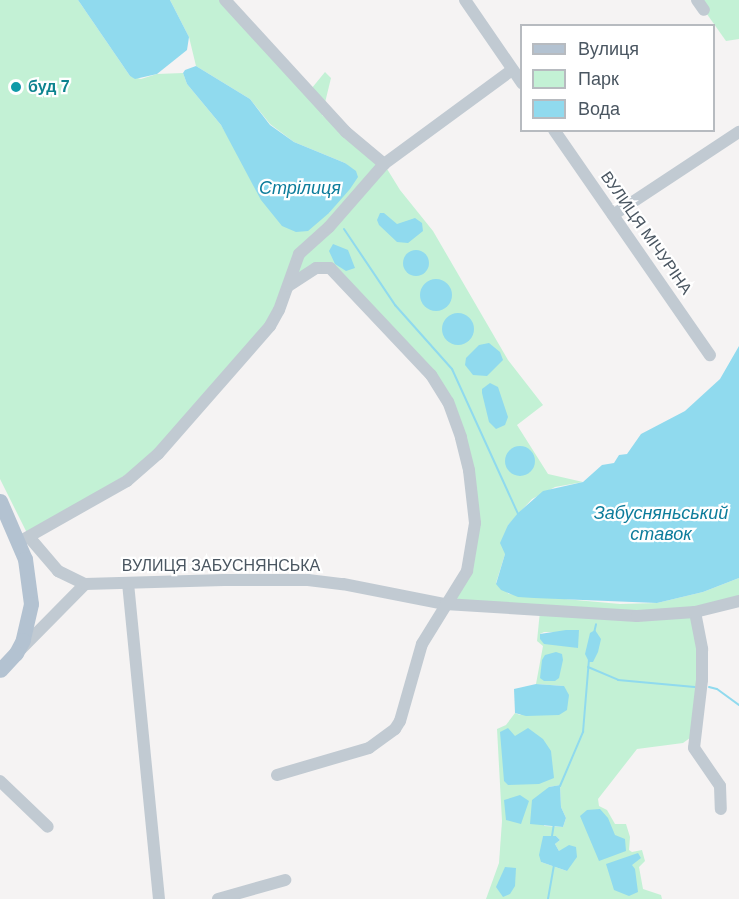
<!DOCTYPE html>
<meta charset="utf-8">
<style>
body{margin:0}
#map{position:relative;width:739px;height:899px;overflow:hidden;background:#f5f3f3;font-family:Helvetica,sans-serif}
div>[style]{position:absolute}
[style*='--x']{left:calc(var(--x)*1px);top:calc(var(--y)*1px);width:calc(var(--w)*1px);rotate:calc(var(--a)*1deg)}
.green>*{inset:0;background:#c3f1d5}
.water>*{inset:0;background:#90daee}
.round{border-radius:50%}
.stream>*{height:2px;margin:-1px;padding:0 1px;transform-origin:1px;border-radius:1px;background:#90daee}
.minor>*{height:12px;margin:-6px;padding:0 6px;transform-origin:6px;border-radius:6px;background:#c1cad2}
.major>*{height:15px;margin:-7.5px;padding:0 7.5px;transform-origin:7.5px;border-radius:7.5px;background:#b3c2d1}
.dots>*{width:16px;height:16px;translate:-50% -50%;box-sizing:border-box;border:3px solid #fff;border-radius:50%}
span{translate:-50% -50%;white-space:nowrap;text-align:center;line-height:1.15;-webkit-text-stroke:4.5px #fff;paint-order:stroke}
.culture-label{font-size:16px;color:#0d838f;font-weight:700}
.left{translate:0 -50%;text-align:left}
.street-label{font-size:16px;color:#4a5661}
.water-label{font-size:18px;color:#0c7c9b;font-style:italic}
.legend{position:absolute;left:520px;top:24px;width:195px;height:108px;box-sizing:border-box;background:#fff;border:2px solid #b7bbc0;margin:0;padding:8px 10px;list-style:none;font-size:18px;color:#4a5661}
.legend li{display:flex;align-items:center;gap:12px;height:30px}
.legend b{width:30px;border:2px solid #b7bbc0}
</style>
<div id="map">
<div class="green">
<div style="clip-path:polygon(evenodd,0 0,78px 0,130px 76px,141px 79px,157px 74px,183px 73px,187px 84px,221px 125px,230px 140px,329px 213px,357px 177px,345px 163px,294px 142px,270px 124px,250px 99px,196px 66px,189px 37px,170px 0,222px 0,307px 94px,325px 72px,331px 78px,322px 115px,384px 164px,400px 190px,433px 231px,508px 360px,543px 405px,517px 425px,548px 474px,583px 482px,555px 487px,532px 499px,508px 525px,505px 554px,496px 583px,509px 594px,620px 604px,657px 603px,703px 592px,739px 578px,739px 601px,695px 612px,700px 640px,694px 735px,683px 743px,637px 749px,598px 799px,599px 806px,607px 810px,615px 824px,626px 824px,630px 837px,629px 850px,632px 852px,642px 850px,645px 861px,639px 867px,643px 889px,661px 895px,662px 899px,486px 899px,499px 863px,502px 821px,497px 729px,506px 725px,515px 713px,520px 715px,564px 686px,536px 684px,543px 646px,537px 641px,540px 611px,445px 604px,457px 590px,475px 523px,448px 402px,330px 268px,288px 286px,279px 310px,158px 454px,29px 537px,0 479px,0 0,544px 632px,559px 632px,578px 648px,540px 634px,544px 632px,0 0,560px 785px,561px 807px,566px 818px,563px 827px,544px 826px,549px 787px,560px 785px,0 0,543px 836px,556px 836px,560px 840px,555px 844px,559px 851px,563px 851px,567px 871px,541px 862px,543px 836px)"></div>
<div style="clip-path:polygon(697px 0,739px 0,739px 39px,726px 41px)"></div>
</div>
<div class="water">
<div style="clip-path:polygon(78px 0,170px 0,189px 37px,187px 50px,157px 74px,135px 79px,130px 76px)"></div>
<div style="clip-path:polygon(196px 66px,250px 99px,270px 125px,294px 142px,345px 163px,356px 171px,358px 177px,350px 189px,329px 213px,308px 231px,296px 232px,282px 226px,261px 200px,221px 125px,187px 84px,183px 73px,185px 70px)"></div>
<div style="clip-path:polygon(380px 213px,384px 213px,397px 224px,415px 218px,422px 223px,423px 231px,408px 243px,397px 242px,379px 225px,377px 220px)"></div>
<div style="clip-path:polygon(333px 244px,348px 250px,355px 268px,346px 271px,335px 264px,329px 251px)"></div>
<div class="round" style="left:403px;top:250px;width:26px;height:26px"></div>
<div class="round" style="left:420px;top:279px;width:32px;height:32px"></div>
<div class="round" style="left:442px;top:313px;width:32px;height:32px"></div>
<div style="clip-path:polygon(489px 343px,500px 352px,503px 360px,487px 376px,473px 375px,465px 365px,466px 358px,479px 345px)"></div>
<div style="clip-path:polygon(739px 346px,739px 578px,703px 592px,657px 603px,534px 598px,518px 597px,501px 590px,496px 584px,505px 554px,500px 543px,508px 525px,518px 513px,543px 491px,583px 482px,602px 465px,614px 463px,619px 455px,627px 454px,641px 434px,685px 411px,720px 379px)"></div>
<div style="clip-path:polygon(490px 383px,498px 387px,508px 417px,505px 425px,496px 429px,489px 422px,482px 393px,482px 389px)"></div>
<div class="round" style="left:505px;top:446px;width:30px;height:30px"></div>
<div style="clip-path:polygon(566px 630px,579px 630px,578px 648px,544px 644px,540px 639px,540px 634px)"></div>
<div style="clip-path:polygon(595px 630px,601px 639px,598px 652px,593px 662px,589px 662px,585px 654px,590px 633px)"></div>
<div style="clip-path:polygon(556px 652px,562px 654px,563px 660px,559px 678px,555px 681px,544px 681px,540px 678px,542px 660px,545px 655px)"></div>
<div style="clip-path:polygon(536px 684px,564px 686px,569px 695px,567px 710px,559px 715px,526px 716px,515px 713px,514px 689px)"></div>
<div style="clip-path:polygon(508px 728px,515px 736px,528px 728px,543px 739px,551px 751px,554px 778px,539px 784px,508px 785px,504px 781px,500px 732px)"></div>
<div style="clip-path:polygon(560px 785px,561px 807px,566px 818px,563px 827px,530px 824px,532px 800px,549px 787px)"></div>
<div style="clip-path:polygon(520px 795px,529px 801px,521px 824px,506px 820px,504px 800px)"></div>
<div style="clip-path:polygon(600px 809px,608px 818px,615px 835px,625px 839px,626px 851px,599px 861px,580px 816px,587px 810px)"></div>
<div style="clip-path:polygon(543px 836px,556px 836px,560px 840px,555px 844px,559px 851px,569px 845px,576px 847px,577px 857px,567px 871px,541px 862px,539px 855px)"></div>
<div style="clip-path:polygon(638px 853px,641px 858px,632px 865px,635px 869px,638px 892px,629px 896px,614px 890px,606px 864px)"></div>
<div style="clip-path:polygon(505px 867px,516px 868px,515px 886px,510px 894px,503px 897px,496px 887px)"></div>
</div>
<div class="stream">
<div style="--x:344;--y:229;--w:92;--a:56.1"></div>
<div style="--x:395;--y:305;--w:86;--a:48.3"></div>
<div style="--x:452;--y:369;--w:162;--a:65.5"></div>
<div style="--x:594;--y:633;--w:9;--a:-77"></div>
<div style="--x:588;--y:667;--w:33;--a:23"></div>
<div style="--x:618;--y:680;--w:77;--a:5.2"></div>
<div style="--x:709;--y:687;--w:8;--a:14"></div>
<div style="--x:717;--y:689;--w:27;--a:36"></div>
<div style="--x:560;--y:786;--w:59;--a:-66.9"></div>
<div style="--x:583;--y:732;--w:73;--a:-85.3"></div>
<div style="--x:552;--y:836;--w:12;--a:-81"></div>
<div style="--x:548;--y:899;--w:34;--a:-80"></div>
</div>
<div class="minor">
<div style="--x:225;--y:0;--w:179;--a:47.5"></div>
<div style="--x:346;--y:132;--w:50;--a:40.1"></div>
<div style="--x:465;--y:0;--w:101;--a:55.5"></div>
<div style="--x:697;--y:0;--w:12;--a:55"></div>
<div style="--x:554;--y:130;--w:274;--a:55.3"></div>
<div style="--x:613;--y:215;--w:151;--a:-33.4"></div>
<div style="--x:29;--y:537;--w:45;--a:49.5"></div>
<div style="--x:58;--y:571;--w:30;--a:26"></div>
<div style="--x:19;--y:542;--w:124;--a:-29.5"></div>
<div style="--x:127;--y:481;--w:41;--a:-41.1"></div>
<div style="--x:158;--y:454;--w:170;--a:-48.8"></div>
<div style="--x:270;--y:326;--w:18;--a:-61"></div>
<div style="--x:279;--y:310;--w:59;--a:-70.3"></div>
<div style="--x:299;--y:254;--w:40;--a:-42"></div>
<div style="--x:329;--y:227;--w:84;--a:-48.9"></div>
<div style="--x:384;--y:164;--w:159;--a:-36.3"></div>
<div style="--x:128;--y:583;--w:318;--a:84.4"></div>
<div style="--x:695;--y:612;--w:38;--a:79"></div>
<div style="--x:702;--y:649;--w:31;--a:90"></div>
<div style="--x:702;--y:680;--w:68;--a:96.7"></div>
<div style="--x:694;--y:748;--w:46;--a:55.6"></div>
<div style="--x:720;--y:786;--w:23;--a:88"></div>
<div style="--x:21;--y:649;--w:91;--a:-45.4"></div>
<div style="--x:85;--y:584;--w:139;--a:-1.6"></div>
<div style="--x:224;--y:580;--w:84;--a:0"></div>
<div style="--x:308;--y:580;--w:35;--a:7"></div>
<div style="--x:343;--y:584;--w:104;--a:11.1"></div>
<div style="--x:445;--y:604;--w:192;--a:3.6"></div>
<div style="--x:637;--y:616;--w:58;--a:-3.9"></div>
<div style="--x:695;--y:612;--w:45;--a:-14"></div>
<div style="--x:277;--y:775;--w:96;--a:-16.4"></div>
<div style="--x:369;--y:748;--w:32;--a:-36"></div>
<div style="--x:395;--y:729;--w:9;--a:-58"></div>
<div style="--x:400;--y:721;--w:80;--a:-74.1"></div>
<div style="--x:422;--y:644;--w:86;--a:-58.3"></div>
<div style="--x:467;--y:571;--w:49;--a:-80.5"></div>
<div style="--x:475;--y:523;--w:53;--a:-96.5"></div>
<div style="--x:469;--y:470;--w:34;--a:-104"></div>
<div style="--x:461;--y:437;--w:37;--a:-110"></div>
<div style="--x:448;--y:402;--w:32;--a:-122"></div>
<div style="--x:431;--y:375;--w:147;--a:-133.3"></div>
<div style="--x:330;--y:268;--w:14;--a:180"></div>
<div style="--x:316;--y:268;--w:33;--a:147"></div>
<div style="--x:0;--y:781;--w:66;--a:43.8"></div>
<div style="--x:218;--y:899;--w:70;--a:-15.8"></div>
</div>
<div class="major">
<div style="--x:0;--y:501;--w:63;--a:66.7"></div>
<div style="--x:25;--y:559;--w:45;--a:82.4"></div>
<div style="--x:31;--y:604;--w:37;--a:103"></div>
<div style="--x:23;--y:640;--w:15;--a:118"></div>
<div style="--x:16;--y:653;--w:23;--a:133"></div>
</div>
<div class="dots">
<div style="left:16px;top:87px;background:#0f9aa8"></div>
</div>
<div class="culture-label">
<span class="left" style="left:28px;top:87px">буд 7</span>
</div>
<div class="street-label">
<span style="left:646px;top:233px;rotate:55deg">ВУЛИЦЯ МІЧУРІНА</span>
<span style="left:221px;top:566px">ВУЛИЦЯ ЗАБУСНЯНСЬКА</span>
</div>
<div class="water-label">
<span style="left:300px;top:188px">Стрілиця</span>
<span style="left:661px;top:524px">Забусняньський<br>ставок</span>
</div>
<ul class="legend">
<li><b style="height:8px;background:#b3c2d1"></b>Вулиця</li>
<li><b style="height:16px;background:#c3f1d5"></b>Парк</li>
<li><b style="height:16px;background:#90daee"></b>Вода</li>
</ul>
</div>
